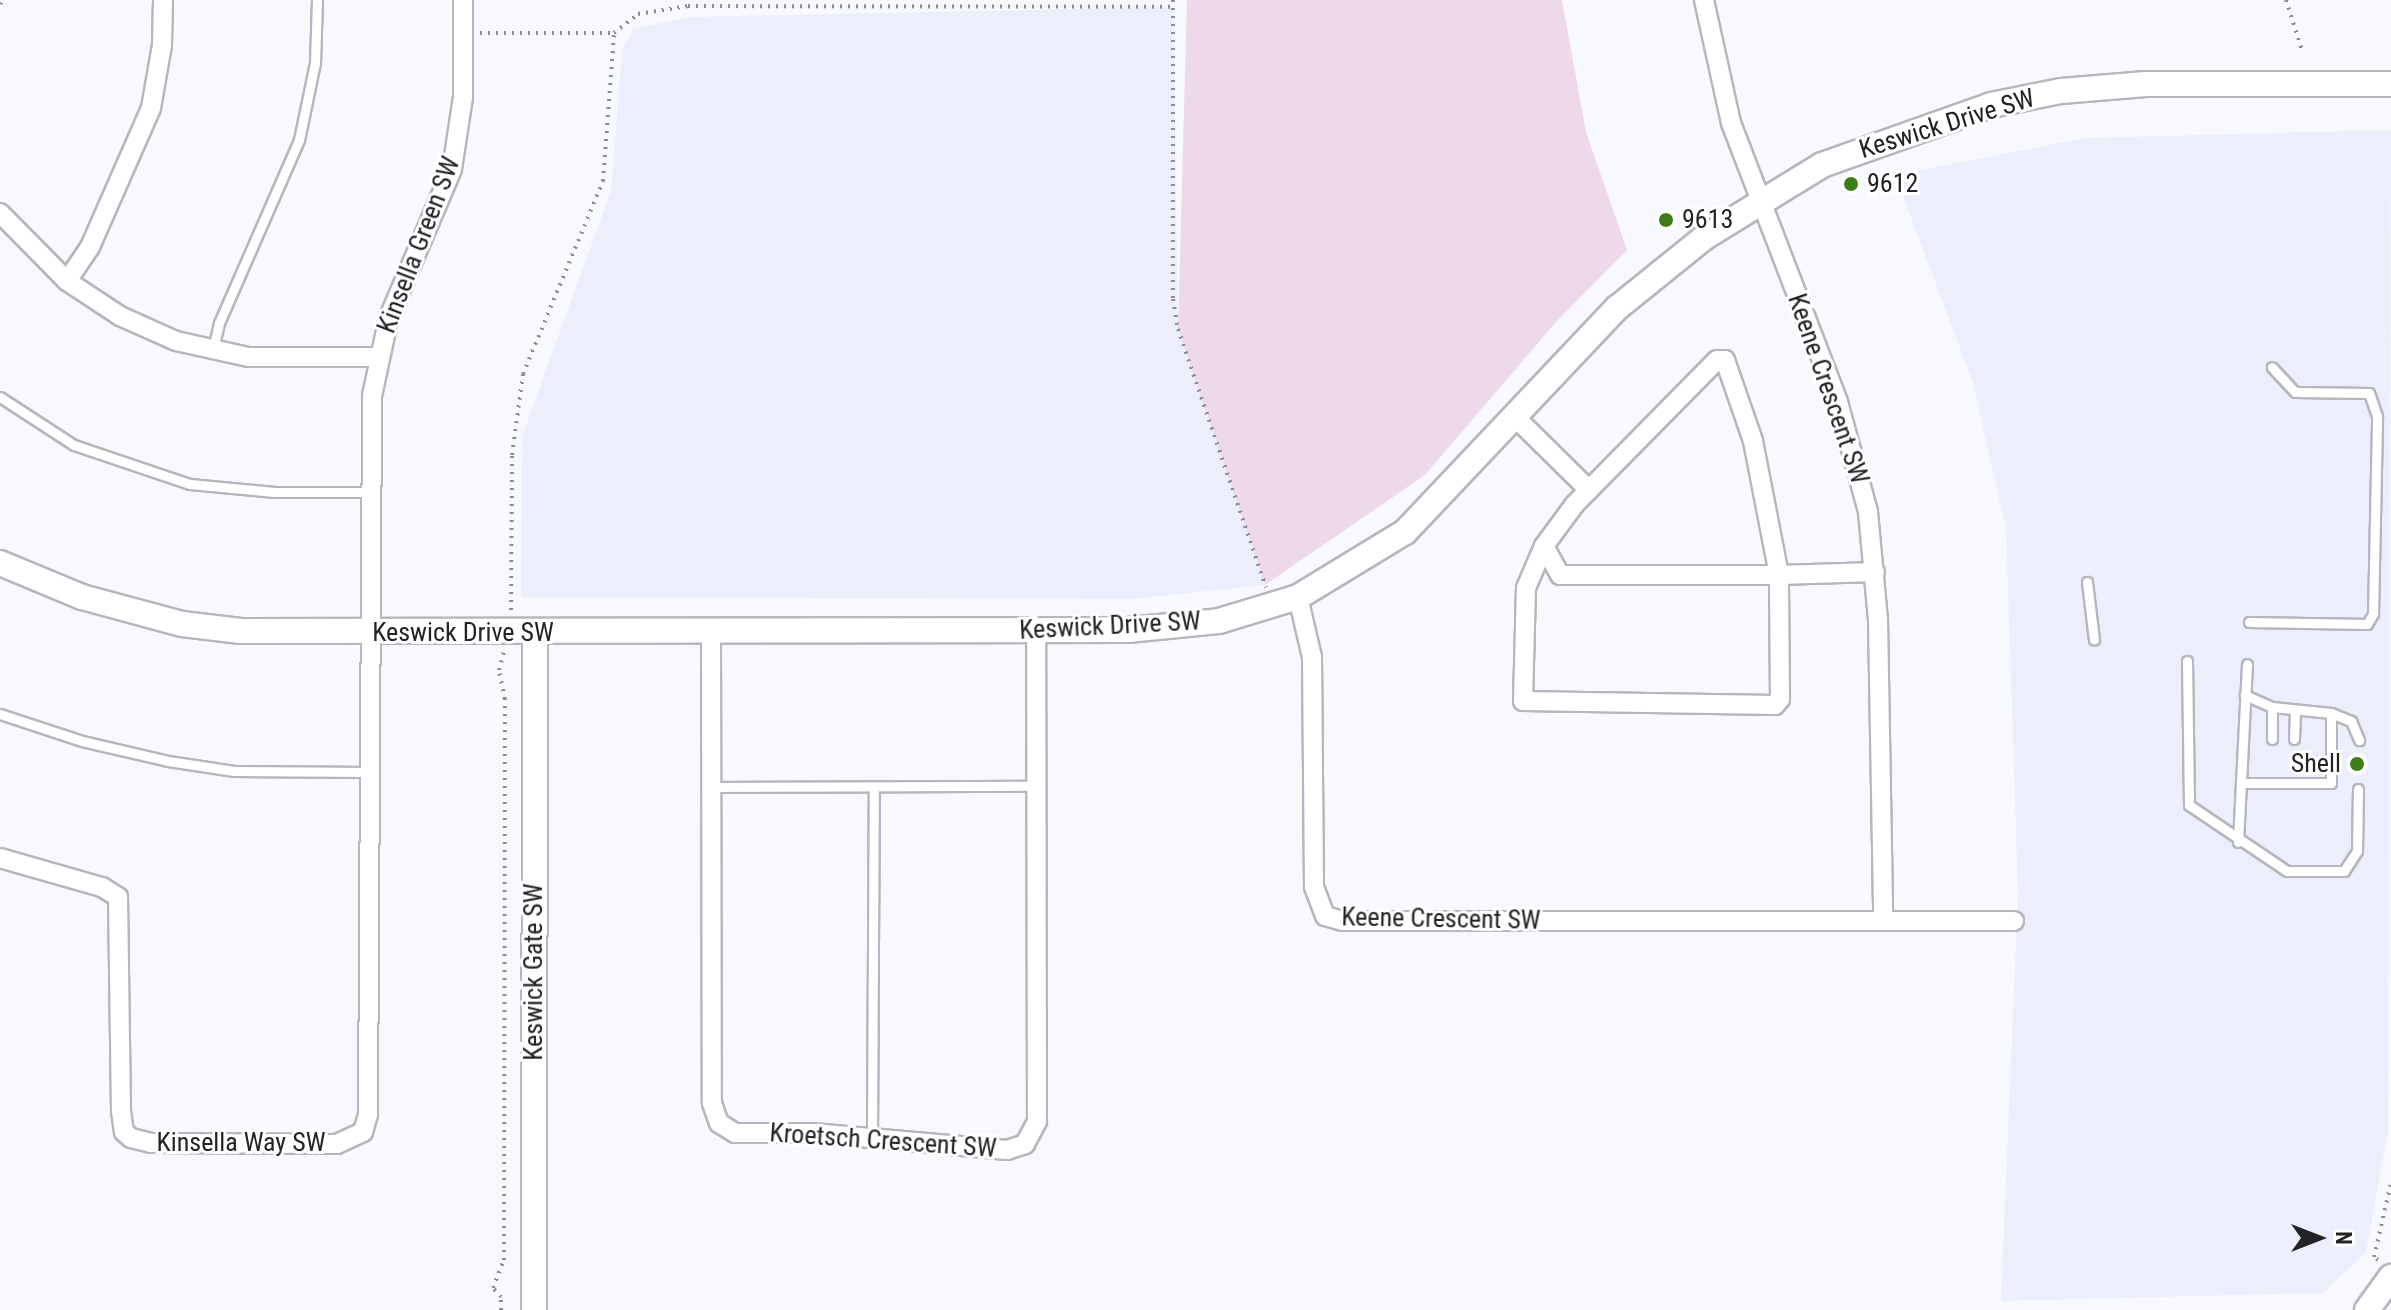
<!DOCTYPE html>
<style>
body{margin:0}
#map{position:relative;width:2391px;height:1310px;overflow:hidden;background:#f8f9fe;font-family:"Roboto Condensed",sans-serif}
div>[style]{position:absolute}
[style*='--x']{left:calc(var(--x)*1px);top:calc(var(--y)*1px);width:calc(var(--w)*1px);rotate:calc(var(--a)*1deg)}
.built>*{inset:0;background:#eceefb}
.green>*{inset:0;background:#eed9ea}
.path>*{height:4px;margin-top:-2px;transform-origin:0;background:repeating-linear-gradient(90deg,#8c8d90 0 2px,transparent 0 8px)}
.roads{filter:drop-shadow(2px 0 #b5b7bc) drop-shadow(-2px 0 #b5b7bc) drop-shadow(0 2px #b5b7bc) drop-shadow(0 -2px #b5b7bc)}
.lane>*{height:9px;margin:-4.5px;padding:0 4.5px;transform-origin:4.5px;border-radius:4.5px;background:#fff}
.street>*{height:18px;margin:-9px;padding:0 9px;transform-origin:9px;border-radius:9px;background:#fff}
.secondary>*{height:24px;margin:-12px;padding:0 12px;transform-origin:12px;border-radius:12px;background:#fff}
.dots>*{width:22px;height:22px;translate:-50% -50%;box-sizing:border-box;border:4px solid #fff;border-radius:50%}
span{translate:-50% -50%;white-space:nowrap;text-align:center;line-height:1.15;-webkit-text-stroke:6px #fff;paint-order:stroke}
.street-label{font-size:26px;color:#232325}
.poi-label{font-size:26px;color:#232325}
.left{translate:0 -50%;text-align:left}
.right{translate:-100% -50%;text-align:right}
.north{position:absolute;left:2279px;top:1198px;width:80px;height:80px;-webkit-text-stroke:6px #fff;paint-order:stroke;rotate:90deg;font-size:22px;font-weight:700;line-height:32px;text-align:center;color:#232325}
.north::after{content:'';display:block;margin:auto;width:28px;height:36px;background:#232325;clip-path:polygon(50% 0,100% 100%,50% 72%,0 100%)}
</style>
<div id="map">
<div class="built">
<div style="clip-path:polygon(1173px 7px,1178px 329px,1265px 585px,1131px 599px,521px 597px,522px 436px,611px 191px,622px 50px,633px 29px,690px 17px)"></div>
<div style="clip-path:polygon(2391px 130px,2388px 1130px,2366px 1252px,2323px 1293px,2001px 1301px,2018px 893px,2006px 528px,1972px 380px,1895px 175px,2085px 138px)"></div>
</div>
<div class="green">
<div style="clip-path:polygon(1187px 0,1562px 0,1586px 132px,1627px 250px,1556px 322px,1425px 475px,1265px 585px,1178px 329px)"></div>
</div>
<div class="path">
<div style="--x:1173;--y:0;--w:299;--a:90"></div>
<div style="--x:1173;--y:299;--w:30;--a:81"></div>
<div style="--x:1178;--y:329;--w:273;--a:71.2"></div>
<div style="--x:2286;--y:0;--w:52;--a:72.3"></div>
<div style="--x:0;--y:4;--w:5;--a:-53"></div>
<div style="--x:480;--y:33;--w:134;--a:0"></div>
<div style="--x:511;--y:610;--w:155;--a:-89.6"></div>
<div style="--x:512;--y:455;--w:82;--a:-82.3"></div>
<div style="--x:523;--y:374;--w:209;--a:-67.5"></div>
<div style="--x:603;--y:181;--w:148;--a:-85.7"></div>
<div style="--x:614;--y:33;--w:31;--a:-38"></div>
<div style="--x:638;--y:14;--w:51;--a:-9.1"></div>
<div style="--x:688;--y:6;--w:485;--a:0.1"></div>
<div style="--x:2378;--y:1260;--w:5;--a:-143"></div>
<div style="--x:2374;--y:1257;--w:76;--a:-77.1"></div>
<div style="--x:501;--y:1310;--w:13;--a:-90"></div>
<div style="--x:501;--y:1297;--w:12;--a:-132"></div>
<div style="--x:493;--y:1288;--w:30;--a:-69"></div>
<div style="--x:504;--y:1260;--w:561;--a:-89.9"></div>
<div style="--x:505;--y:699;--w:30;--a:-102"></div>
<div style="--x:499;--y:670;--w:20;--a:-75"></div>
</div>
<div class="roads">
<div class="lane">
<div style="--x:213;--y:349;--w:27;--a:-77"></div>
<div style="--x:219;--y:323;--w:200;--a:-66.4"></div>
<div style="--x:299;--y:140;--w:79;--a:-78.3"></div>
<div style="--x:315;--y:63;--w:63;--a:-88.2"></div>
<div style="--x:0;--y:397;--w:88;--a:33"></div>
<div style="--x:74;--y:445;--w:122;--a:18.6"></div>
<div style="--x:190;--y:484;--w:85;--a:5.4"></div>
<div style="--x:275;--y:492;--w:95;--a:0"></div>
<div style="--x:2087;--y:582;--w:58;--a:83.1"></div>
<div style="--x:2249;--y:622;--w:118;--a:1"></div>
<div style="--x:2367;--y:624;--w:12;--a:-59"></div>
<div style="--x:2373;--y:614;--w:198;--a:-88.8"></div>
<div style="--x:2377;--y:416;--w:24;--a:-109"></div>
<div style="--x:2369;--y:393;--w:74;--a:-179.2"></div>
<div style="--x:2295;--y:392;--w:34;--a:-133"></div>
<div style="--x:2187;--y:661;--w:144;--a:89.2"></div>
<div style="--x:2189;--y:805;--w:118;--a:34"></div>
<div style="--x:2287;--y:871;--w:57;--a:0"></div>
<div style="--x:2344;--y:871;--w:24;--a:-57"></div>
<div style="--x:2357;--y:851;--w:62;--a:-89.1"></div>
<div style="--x:2331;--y:713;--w:22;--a:22"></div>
<div style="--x:2351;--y:721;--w:21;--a:67"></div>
<div style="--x:0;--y:714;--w:86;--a:18.2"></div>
<div style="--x:82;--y:741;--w:88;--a:13.1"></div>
<div style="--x:168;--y:761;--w:67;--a:8.6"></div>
<div style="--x:234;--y:771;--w:135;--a:0.4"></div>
<div style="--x:2272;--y:739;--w:32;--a:-90"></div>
<div style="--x:2294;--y:739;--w:28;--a:-88"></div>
<div style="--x:2241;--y:783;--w:90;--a:0"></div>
<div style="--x:2331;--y:783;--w:70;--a:-90"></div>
<div style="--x:2331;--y:713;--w:59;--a:-174.2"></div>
<div style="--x:2272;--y:707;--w:30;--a:-156"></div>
<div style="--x:712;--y:787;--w:324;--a:-0.2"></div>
<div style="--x:2238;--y:842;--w:178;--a:-87.1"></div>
<div style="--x:872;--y:1138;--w:351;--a:-89.7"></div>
</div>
<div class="street">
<div style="--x:1704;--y:0;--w:126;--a:77.6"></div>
<div style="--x:1731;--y:123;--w:299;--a:69"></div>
<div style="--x:1838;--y:402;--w:114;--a:74.7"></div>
<div style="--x:1868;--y:512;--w:107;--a:84.7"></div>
<div style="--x:1878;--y:619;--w:301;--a:89"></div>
<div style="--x:0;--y:213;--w:95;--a:45.4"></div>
<div style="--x:67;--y:281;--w:64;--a:33.4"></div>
<div style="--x:120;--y:316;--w:61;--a:24.1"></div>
<div style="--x:176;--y:341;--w:74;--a:12.5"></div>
<div style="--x:248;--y:357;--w:130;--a:0"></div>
<div style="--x:67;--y:281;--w:41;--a:-55.9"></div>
<div style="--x:90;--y:247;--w:152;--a:-66.3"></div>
<div style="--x:151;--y:108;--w:64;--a:-80.1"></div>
<div style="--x:162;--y:45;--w:45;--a:-88.7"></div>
<div style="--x:1515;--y:417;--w:104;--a:44.6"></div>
<div style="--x:1544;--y:546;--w:46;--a:113.2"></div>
<div style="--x:1526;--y:588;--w:113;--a:91.5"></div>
<div style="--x:1523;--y:701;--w:252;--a:0.9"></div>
<div style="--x:1775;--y:705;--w:8;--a:-50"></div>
<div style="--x:1780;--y:699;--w:124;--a:-90.5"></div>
<div style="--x:1779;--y:575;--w:219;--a:180"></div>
<div style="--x:1560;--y:575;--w:33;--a:-119"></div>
<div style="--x:1544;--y:546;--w:52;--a:-53.6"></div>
<div style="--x:1575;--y:504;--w:202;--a:-45.4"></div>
<div style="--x:1717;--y:360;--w:8;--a:0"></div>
<div style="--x:1725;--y:360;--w:86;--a:70.9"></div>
<div style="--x:1753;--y:441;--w:136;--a:79"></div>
<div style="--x:1779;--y:575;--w:96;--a:-1.8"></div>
<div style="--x:1298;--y:597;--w:62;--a:76.9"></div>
<div style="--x:1312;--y:657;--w:230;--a:89.5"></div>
<div style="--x:1314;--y:887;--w:31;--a:69"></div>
<div style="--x:1325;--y:916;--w:18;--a:16"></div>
<div style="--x:1342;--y:921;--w:672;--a:0"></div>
<div style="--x:711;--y:632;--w:471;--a:89.9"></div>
<div style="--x:712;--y:1103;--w:21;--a:71"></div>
<div style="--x:719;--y:1123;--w:19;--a:32"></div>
<div style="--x:735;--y:1133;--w:78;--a:0"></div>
<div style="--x:813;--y:1133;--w:195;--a:5"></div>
<div style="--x:1007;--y:1150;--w:19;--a:-18"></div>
<div style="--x:1025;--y:1144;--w:26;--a:-62"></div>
<div style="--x:1037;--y:1121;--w:490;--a:-90.1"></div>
<div style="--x:0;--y:858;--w:106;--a:15.9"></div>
<div style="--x:102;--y:887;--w:19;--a:32"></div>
<div style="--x:118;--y:897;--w:214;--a:89.2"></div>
<div style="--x:121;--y:1111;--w:21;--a:82"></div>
<div style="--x:124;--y:1132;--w:9;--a:41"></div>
<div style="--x:131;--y:1138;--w:21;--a:14"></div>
<div style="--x:151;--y:1143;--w:186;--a:0.3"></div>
<div style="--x:337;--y:1144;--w:29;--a:-25"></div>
<div style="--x:363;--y:1132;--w:18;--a:-74"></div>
<div style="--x:368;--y:1115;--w:719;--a:-89.68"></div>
<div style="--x:372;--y:396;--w:81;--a:-77.9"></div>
<div style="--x:389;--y:317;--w:161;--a:-66.9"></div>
<div style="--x:452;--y:169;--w:73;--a:-81.3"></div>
<div style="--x:463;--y:97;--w:97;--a:-90"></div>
</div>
<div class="secondary">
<div style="--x:0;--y:563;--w:89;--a:22.5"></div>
<div style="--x:82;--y:597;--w:104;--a:15.1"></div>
<div style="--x:182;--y:624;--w:59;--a:6.8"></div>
<div style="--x:241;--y:631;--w:887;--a:-0.06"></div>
<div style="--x:1128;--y:630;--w:91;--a:-5.6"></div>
<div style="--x:1219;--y:621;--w:83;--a:-16.9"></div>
<div style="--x:1298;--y:597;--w:125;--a:-31.3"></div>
<div style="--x:1405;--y:532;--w:308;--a:-46.6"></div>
<div style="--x:1617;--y:308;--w:113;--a:-38.9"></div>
<div style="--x:1705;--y:237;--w:137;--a:-31.6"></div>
<div style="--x:1822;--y:165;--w:179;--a:-19.5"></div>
<div style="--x:1991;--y:105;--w:71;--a:-11.3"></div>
<div style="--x:2061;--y:91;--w:85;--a:-4.7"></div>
<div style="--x:2146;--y:84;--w:245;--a:0"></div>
<div style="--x:534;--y:1310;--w:676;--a:-89.92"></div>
<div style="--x:2367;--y:1310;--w:41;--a:-54"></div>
</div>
</div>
<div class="dots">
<div style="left:1851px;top:184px;background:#407d1a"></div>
<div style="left:1666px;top:220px;background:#407d1a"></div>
<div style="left:2357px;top:764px;background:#407d1a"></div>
</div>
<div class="street-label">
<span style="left:1947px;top:124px;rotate:-17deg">Keswick Drive SW</span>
<span style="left:419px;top:245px;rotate:-69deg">Kinsella Green SW</span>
<span style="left:1828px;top:389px;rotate:71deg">Keene Crescent SW</span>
<span style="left:1110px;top:626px;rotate:-3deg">Keswick Drive SW</span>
<span style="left:463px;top:633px">Keswick Drive SW</span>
<span style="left:1441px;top:919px;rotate:1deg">Keene Crescent SW</span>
<span style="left:534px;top:972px;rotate:-90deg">Keswick Gate SW</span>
<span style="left:883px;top:1141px;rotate:4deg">Kroetsch Crescent SW</span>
<span style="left:241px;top:1143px">Kinsella Way SW</span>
</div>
<div class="poi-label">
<span class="left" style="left:1867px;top:184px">9612</span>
<span class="left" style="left:1682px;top:220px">9613</span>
<span class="right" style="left:2341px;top:764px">Shell</span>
</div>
<div class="north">N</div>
</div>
